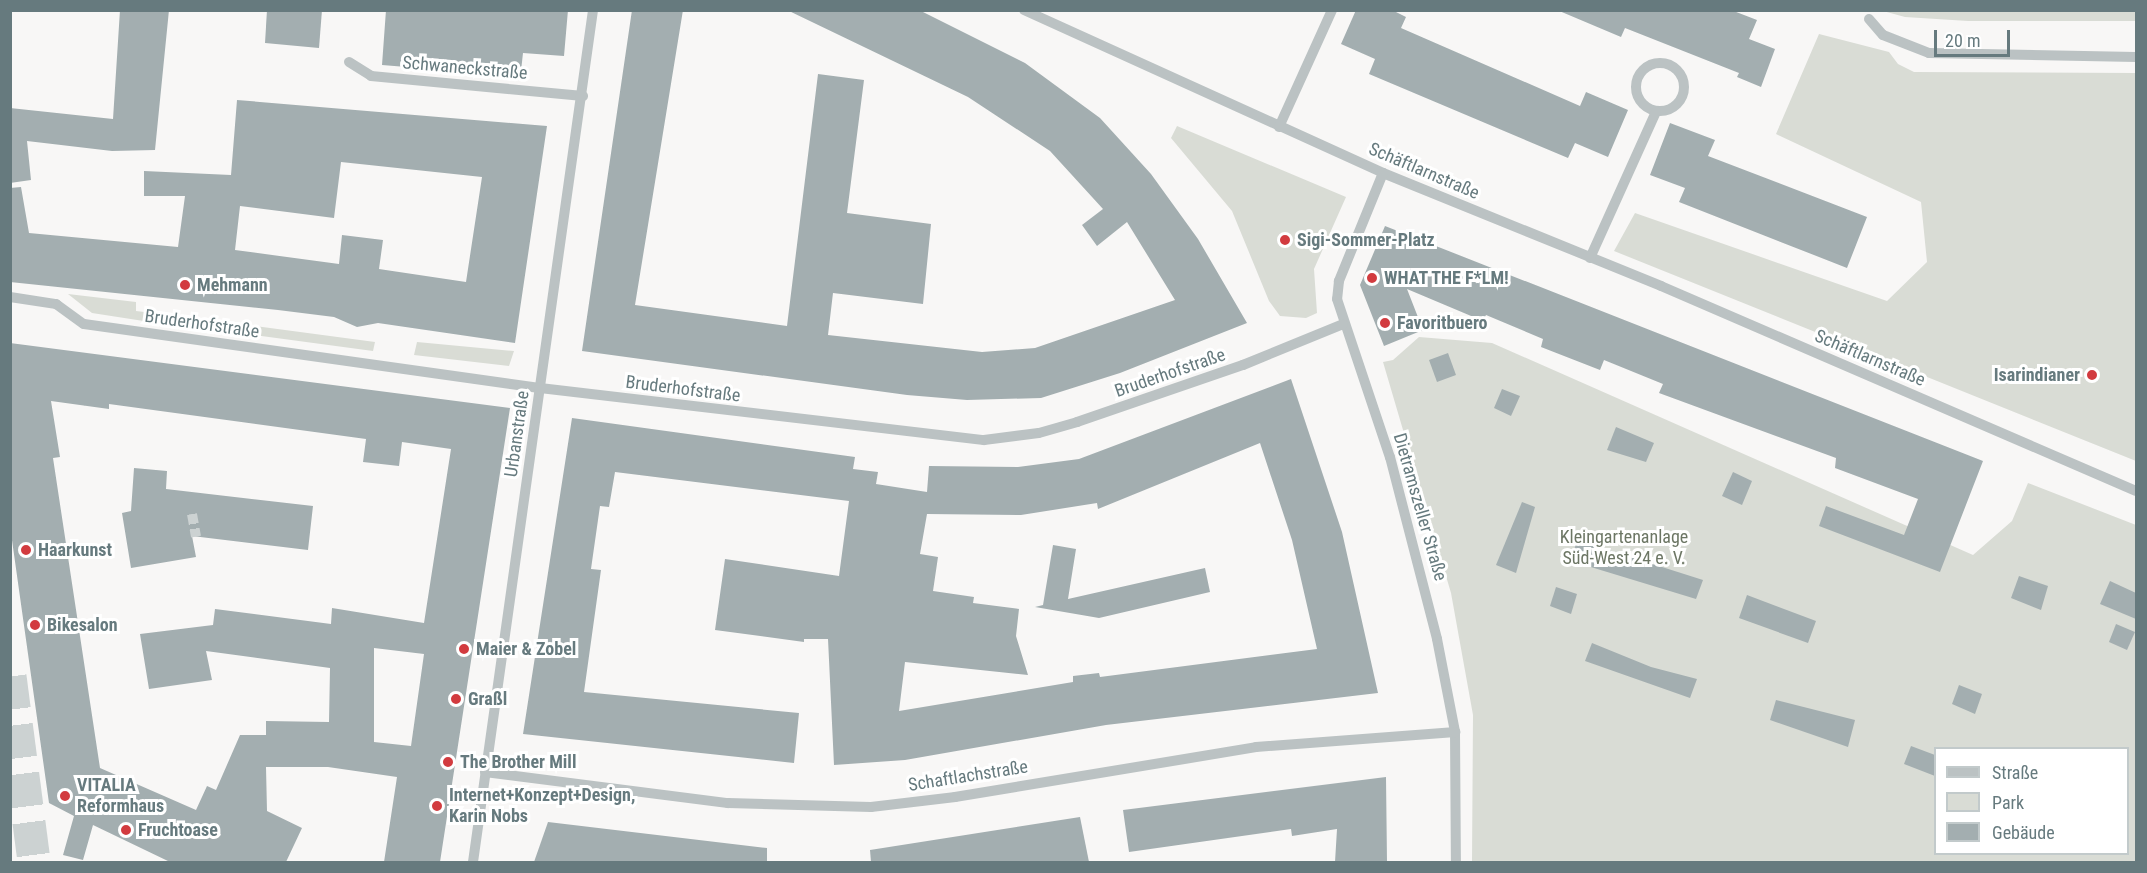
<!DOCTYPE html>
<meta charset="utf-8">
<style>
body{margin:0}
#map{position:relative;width:2147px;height:873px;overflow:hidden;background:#f8f7f6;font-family:"Roboto Condensed",sans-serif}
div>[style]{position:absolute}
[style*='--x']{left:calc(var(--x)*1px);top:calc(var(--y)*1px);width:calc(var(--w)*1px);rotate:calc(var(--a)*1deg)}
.green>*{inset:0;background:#d9dcd5}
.building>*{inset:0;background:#a3aeb0}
.minor-tunnel>*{height:10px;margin-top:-5px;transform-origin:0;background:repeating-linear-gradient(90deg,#ccd2d2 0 10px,transparent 0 15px)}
.highway-tunnel>*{height:33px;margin-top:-16.5px;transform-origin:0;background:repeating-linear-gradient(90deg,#ccd2d2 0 33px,transparent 0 49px)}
.minor>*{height:10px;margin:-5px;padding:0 5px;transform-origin:5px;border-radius:5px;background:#bbc2c3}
.minor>.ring{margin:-5px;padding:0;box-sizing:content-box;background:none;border:10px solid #bbc2c3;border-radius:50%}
.dots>*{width:16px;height:16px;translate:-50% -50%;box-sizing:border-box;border:3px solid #fff;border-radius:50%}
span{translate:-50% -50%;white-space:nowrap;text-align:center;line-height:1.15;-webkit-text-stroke:6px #fff;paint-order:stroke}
.street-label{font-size:18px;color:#667a7e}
.poi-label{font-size:18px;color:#667a7e;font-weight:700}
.left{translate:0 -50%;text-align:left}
.right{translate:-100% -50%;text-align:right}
.park-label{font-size:18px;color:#6c7664}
.frame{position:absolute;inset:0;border:12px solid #667a7e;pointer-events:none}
.legend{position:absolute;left:1934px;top:747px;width:195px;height:108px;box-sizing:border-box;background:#fff;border:2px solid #c2cacb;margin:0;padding:8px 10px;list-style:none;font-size:18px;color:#667a7e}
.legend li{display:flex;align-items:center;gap:12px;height:30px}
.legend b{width:30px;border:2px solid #c2cacb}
.scale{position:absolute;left:1934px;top:30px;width:76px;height:27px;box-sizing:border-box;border:3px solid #667a7e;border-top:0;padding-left:8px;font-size:18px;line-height:21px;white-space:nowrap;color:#667a7e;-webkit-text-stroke:4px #fff;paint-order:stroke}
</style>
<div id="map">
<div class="green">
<div style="clip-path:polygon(2136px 10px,2136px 21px,1968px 21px,1905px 17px,1883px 11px)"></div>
<div style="clip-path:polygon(1819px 34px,1889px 52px,1898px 64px,1914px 72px,2136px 73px,2136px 461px,1614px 251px,1635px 213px,1887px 301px,1927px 262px,1921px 202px,1776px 134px)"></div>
<div style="clip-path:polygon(1177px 126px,1346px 197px,1314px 269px,1317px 313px,1306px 318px,1280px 316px,1269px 301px,1232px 211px,1171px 138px)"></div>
<div style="clip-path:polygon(68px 294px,136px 302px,136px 311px,223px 321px,221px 333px,92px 313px)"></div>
<div style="clip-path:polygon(255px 326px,375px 342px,373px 351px,254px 335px)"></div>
<div style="clip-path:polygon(evenodd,1419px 337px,1492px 343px,1973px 555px,2012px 521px,2028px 483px,2136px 525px,2136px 862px,1472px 862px,1473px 715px,1451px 593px,1383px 362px,1393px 360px,1419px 337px,1936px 748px,2128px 748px,2128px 854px,1936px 854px,1936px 748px)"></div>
<div style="clip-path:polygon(417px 342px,514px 351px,509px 366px,414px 355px)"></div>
</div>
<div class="building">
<div style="clip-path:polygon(120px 10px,169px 10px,155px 150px,112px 151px,27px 141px,31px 180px,10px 183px,10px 108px,113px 119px)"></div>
<div style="clip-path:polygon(267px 10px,322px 10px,319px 48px,265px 43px)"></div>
<div style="clip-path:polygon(386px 10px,568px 10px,564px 56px,523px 53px,521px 71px,443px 65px,443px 70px,382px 65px)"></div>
<div style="clip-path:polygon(632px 10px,683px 10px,635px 305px,787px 326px,818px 74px,864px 80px,847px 213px,931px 224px,923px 304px,833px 293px,828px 335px,982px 352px,1035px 348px,1175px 300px,1127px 222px,1097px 246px,1082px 225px,1103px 209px,1050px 151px,968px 97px,787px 10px,919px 10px,1025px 63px,1100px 118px,1151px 174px,1198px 239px,1247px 323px,1120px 373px,1041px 398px,967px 400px,907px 395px,582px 351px)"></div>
<div style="clip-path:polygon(1356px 10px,1392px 10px,1406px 17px,1401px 28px,1580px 106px,1586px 92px,1628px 110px,1608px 157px,1575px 143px,1568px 158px,1369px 74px,1375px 59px,1341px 44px)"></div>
<div style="clip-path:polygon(1557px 10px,1731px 10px,1757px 20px,1749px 39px,1775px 49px,1761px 87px,1737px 77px,1739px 73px,1625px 28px,1621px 37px)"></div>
<div style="clip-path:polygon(evenodd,237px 100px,547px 126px,515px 343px,378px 323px,357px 327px,334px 317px,278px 310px,10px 282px,10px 188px,21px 187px,29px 233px,178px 247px,185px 196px,144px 196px,144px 171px,231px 175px,237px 100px,341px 162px,482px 177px,466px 282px,379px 269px,383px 240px,342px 235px,339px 264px,235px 250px,240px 206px,334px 218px,341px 162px)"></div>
<div style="clip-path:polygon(1670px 123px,1715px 140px,1708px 156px,1867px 217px,1847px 268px,1679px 202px,1685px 188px,1650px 175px)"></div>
<div style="clip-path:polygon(1385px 226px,1983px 461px,1940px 572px,1819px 526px,1826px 506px,1904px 535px,1918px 499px,1835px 468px,1836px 458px,1659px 393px,1663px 384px,1604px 360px,1600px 370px,1541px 347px,1543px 339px,1486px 315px,1483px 321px,1407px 289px,1423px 330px,1384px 346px,1360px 285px)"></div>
<div style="clip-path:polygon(evenodd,10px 343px,510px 408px,440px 862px,384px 862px,397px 777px,328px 767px,266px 767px,267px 811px,302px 828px,286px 862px,170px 862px,93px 825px,83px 860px,63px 855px,74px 816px,49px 803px,10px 526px,10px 343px,51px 401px,109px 409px,109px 404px,366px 439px,363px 462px,399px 466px,402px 442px,451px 449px,424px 623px,332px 608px,331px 624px,215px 609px,213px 625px,140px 634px,149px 689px,212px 680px,206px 651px,330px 668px,329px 722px,266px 721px,266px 735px,240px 735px,216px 790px,207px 786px,196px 810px,100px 768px,53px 458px,60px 457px,51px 401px,10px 343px,374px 648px,424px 654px,411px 746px,374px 742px,374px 648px)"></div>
<div style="clip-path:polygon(1448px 353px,1456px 375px,1437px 382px,1429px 360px)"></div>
<div style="clip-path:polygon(evenodd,1291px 379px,1342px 532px,1378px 693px,1106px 725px,905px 760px,834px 765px,828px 639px,804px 639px,804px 642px,715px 630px,725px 559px,839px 576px,849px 501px,615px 472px,609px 507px,600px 506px,591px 569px,601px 570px,584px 692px,799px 713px,794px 763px,523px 734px,572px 418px,855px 457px,853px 469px,878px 472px,876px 484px,927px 492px,929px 466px,1018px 467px,1079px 459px,1291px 379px,1260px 443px,1292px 540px,1317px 649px,1100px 677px,1099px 673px,1073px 676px,1073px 682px,899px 711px,905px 662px,1028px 675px,1016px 636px,1019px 609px,973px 603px,974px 597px,933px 591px,938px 557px,920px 554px,927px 514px,1021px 515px,1097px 503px,1098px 509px,1260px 443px)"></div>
<div style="clip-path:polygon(1502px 389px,1520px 396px,1511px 416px,1494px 408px)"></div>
<div style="clip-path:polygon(1616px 427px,1654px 443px,1646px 462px,1607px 450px)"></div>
<div style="clip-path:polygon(134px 468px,167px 471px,166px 489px,313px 506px,308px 550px,192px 536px,196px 557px,131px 568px,122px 513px,131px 511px)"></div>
<div style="clip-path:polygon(1733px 472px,1752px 481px,1742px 505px,1722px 496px)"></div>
<div style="clip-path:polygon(1522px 502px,1535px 507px,1516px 573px,1496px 565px)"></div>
<div style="clip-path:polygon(1577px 540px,1703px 580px,1696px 599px,1571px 561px)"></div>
<div style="clip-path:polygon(1053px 545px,1076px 549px,1068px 599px,1205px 568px,1210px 592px,1099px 618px,1035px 607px,1043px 605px)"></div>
<div style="clip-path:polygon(2019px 576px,2048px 586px,2041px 610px,2011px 598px)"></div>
<div style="clip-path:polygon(2110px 581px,2136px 593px,2136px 619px,2100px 604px)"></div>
<div style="clip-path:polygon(1556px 587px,1577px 594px,1571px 614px,1550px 606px)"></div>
<div style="clip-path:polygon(1747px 595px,1816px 621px,1808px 643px,1739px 618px)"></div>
<div style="clip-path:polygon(2116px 624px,2135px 632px,2127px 650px,2109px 642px)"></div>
<div style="clip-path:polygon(1592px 643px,1651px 667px,1697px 679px,1690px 698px,1585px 661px)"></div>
<div style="clip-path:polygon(1959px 685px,1982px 694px,1975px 714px,1952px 704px)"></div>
<div style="clip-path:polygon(1776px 700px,1855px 720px,1848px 747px,1770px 720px)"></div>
<div style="clip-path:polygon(1911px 746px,1935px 755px,1935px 776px,1904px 764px)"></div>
<div style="clip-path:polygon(1386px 777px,1387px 862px,1335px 862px,1337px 829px,1292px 836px,1291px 829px,1129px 852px,1123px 810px)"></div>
<div style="clip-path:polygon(1080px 817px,1089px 862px,871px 862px,870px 850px)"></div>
<div style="clip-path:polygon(548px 822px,767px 848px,767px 862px,534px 862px)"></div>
</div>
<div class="minor-tunnel">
<div style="--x:192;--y:514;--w:23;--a:80"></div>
</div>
<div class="highway-tunnel">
<div style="--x:10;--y:676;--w:188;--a:82.6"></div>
</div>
<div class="minor">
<div style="--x:1024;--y:10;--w:394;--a:24.4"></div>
<div style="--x:1383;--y:173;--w:300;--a:22.1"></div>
<div style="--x:1661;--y:286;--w:517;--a:23.34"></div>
<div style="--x:1869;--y:19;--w:21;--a:49"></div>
<div style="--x:1883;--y:35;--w:49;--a:21.4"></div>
<div style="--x:1929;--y:53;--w:207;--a:1.1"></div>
<div style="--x:349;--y:62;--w:26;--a:32"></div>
<div style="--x:371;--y:76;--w:213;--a:5.4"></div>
<div class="ring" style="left:1636px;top:63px;width:38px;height:38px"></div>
<div style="--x:1279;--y:127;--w:128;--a:-65.6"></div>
<div style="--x:1383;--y:173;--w:117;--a:112.2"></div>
<div style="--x:1339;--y:281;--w:18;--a:96"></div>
<div style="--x:1337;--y:299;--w:167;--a:71.5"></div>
<div style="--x:1390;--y:457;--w:188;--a:75.5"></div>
<div style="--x:1437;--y:639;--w:95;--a:79"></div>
<div style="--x:1455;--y:732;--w:130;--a:89.6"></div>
<div style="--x:1590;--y:258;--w:160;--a:-65.7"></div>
<div style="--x:10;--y:297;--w:47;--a:8.7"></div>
<div style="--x:56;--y:304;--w:34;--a:36"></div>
<div style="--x:84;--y:324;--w:460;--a:8"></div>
<div style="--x:540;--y:388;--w:447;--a:6.7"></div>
<div style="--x:984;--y:440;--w:55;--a:-7.3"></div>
<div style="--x:1039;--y:433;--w:40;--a:-16"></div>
<div style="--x:1077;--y:422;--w:176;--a:-19"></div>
<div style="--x:1243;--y:365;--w:108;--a:-22.3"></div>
<div style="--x:485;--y:772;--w:245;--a:7.3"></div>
<div style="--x:728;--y:803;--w:143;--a:1.6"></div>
<div style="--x:871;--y:807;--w:85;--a:-6.8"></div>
<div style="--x:955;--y:797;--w:305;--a:-9.4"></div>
<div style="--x:1256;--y:747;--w:200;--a:-4.3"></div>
<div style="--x:473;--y:862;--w:860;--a:-81.98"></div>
</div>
<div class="dots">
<div style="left:1285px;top:240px;background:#d23b3f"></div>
<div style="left:1372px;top:278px;background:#d23b3f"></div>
<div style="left:185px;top:285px;background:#d23b3f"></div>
<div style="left:1385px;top:323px;background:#d23b3f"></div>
<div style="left:2092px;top:375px;background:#d23b3f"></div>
<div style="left:26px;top:550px;background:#d23b3f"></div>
<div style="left:35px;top:625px;background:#d23b3f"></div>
<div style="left:464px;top:649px;background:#d23b3f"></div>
<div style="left:456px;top:699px;background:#d23b3f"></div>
<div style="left:448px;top:762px;background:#d23b3f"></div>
<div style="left:65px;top:796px;background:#d23b3f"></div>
<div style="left:437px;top:806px;background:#d23b3f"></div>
<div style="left:126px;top:830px;background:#d23b3f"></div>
</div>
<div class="street-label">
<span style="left:465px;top:68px;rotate:5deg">Schwaneckstraße</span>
<span style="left:1424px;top:171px;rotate:23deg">Schäftlarnstraße</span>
<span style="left:202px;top:324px;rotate:8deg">Bruderhofstraße</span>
<span style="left:1870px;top:358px;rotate:23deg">Schäftlarnstraße</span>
<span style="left:1170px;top:373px;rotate:-19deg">Bruderhofstraße</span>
<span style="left:683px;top:389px;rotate:7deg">Bruderhofstraße</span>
<span style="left:517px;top:434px;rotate:-82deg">Urbanstraße</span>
<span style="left:1420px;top:507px;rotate:74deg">Dietramszeller Straße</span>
<span style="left:968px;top:776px;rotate:-9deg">Schaftlachstraße</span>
</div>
<div class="poi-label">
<span class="left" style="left:1297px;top:240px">Sigi-Sommer-Platz</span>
<span class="left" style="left:1384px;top:278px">WHAT THE F*LM!</span>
<span class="left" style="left:197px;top:285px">Mehmann</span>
<span class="left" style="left:1397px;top:323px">Favoritbuero</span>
<span class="right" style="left:2080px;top:375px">Isarindianer</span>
<span class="left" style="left:38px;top:550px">Haarkunst</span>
<span class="left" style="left:47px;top:625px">Bikesalon</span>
<span class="left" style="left:476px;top:649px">Maier &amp; Zobel</span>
<span class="left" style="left:468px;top:699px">Graßl</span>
<span class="left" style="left:460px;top:762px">The Brother Mill</span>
<span class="left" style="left:77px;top:796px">VITALIA<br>Reformhaus</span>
<span class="left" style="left:449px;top:806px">Internet+Konzept+Design,<br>Karin Nobs</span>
<span class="left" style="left:138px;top:830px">Fruchtoase</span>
</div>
<div class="park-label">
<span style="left:1624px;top:548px">Kleingartenanlage<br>Süd-West 24 e. V.</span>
</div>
<div class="frame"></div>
<ul class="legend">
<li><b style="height:8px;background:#bbc2c3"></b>Straße</li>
<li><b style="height:16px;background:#d9dcd5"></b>Park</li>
<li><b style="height:16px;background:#a3aeb0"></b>Gebäude</li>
</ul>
<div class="scale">20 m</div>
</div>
